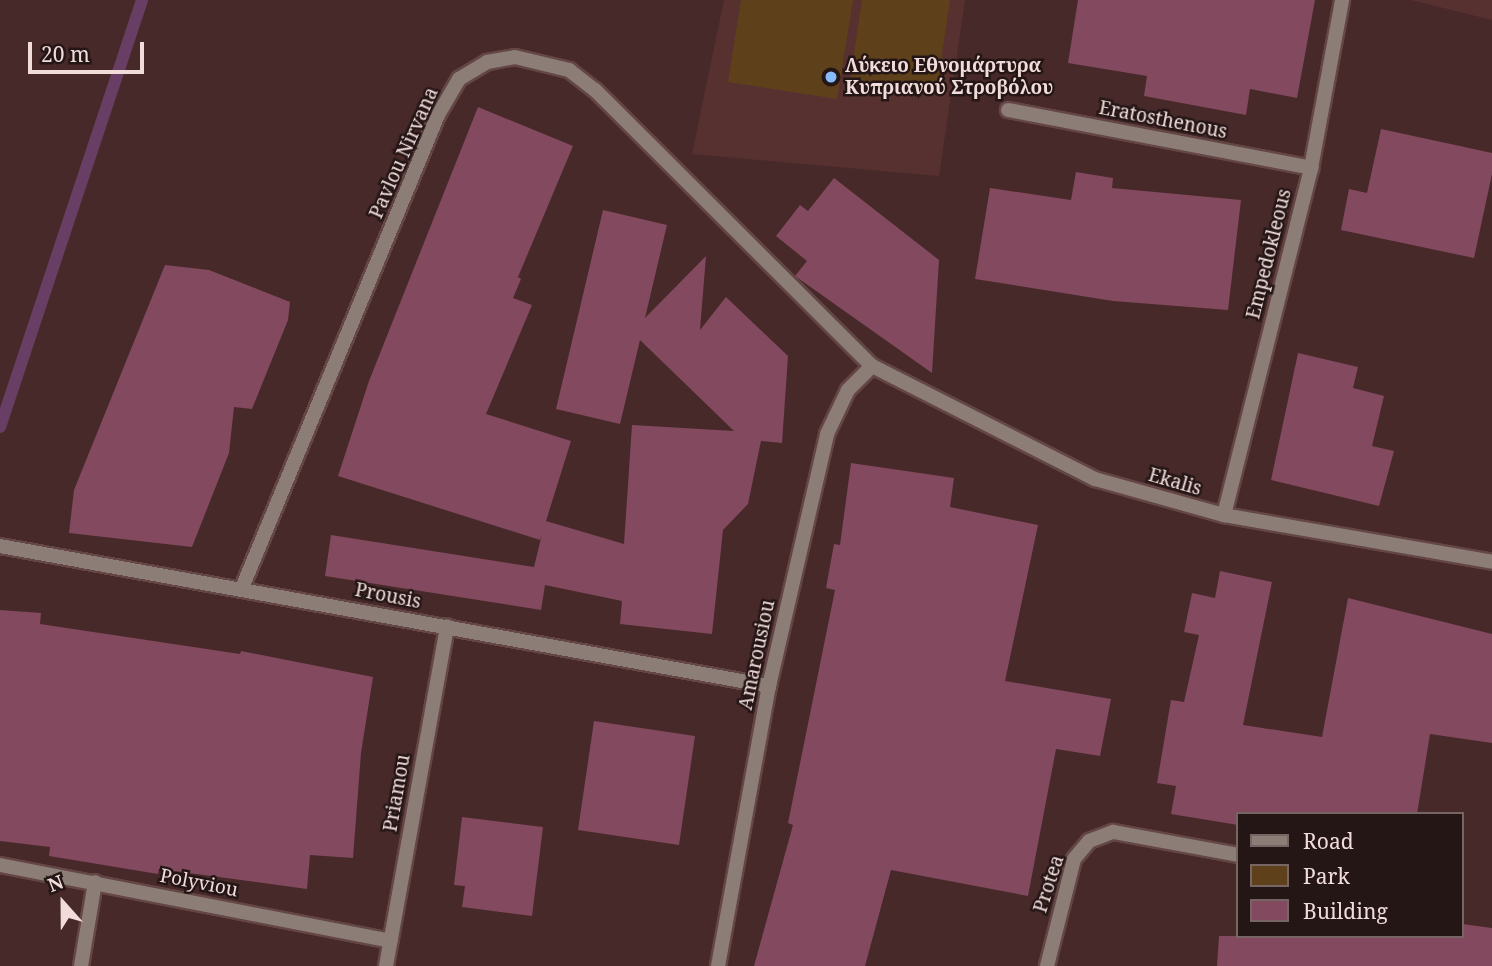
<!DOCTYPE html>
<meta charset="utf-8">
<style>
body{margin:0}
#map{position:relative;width:1492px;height:966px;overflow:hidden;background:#482929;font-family:"Noto Serif",serif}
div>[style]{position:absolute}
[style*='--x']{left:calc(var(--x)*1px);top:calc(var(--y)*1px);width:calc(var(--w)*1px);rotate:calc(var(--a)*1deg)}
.built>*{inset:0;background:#573130}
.green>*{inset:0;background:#5e411a}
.stream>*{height:12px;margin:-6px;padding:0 6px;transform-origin:6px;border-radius:6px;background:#693e65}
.building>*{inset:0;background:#82495f}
.roads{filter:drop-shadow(2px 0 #634645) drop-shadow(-2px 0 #634645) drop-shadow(0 2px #634645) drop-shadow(0 -2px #634645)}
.street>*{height:14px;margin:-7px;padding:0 7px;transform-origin:7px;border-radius:7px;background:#8c7d76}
.dots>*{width:19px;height:19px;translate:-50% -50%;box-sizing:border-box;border:4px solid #251616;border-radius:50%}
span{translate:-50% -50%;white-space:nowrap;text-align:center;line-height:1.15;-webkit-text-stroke:5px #251616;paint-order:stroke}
.poi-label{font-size:19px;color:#f1dcdb;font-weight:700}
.left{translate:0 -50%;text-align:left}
.street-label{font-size:19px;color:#f1dcdb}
.legend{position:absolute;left:1236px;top:812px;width:228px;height:126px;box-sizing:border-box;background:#251616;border:2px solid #776565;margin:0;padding:9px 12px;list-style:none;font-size:21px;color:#f1dcdb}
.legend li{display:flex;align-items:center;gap:14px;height:35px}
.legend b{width:35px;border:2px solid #776565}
.north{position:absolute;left:28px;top:868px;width:70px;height:70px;-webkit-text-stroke:5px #251616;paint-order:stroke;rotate:339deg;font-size:19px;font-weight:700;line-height:28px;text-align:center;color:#f1dcdb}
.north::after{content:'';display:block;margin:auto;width:24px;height:32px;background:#f1dcdb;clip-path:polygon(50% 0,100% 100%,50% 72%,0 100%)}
.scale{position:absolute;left:28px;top:42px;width:116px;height:32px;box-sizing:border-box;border:4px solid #f1dcdb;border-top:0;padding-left:9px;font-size:21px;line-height:24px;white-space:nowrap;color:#f1dcdb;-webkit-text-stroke:5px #251616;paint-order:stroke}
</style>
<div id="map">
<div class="built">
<div style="clip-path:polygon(724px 0,965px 0,939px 176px,692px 154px)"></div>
<div style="clip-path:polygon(1411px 0,1492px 0,1492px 20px)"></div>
</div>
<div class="green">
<div style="clip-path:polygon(741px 0,853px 0,837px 99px,728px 82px)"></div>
<div style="clip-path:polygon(862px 0,950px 0,936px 94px,850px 81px)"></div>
</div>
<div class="stream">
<div style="--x:0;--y:427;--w:450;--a:-71.6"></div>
</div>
<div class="building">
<div style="clip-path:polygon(1078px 0,1315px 0,1297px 98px,1250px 89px,1246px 115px,1144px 96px,1147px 76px,1068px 63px)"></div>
<div style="clip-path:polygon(478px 107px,573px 146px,518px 277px,521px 279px,513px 298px,532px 305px,486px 414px,571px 441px,546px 521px,624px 544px,632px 425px,734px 431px,640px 340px,620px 424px,556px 409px,603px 210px,667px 225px,645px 318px,706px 256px,700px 330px,726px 297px,788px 356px,782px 443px,761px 441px,748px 504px,723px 530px,712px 634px,620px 624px,622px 601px,545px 585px,541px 610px,325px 576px,331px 535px,534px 567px,542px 534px,540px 540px,338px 476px,369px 381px)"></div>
<div style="clip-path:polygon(1381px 129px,1492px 153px,1492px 174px,1474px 258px,1341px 230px,1349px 189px,1367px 193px)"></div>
<div style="clip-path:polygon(1076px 172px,1113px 178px,1112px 188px,1241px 200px,1228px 310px,1113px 301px,975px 279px,990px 188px,1071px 200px)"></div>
<div style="clip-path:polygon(834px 178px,939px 260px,932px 373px,795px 276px,807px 261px,776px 236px,800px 205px,808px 211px)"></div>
<div style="clip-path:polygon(165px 265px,209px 270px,290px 302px,288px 320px,252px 409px,234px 407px,229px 453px,192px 547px,69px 533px,74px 490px)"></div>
<div style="clip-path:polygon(1298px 353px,1358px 367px,1353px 388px,1384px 396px,1372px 446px,1394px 451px,1379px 506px,1271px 480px)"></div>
<div style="clip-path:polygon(851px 463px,954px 478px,950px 507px,1038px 525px,1005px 681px,1111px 699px,1100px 756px,1056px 749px,1028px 896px,891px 870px,865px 966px,754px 966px,793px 825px,788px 823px,835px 590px,826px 588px,834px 544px,840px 545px)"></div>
<div style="clip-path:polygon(1220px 571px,1272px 582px,1243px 725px,1322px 737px,1348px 598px,1492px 634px,1492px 743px,1430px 734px,1417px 814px,1238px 814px,1238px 825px,1171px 814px,1176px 786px,1157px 783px,1171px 700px,1184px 702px,1199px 635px,1184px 632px,1192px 593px,1215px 598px)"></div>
<div style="clip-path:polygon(0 610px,41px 613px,40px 624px,240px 654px,241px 651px,373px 677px,361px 753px,353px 858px,310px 855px,307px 889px,159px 869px,158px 874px,49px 856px,50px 847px,0 841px)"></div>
<div style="clip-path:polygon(594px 721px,695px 736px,679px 845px,578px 830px)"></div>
<div style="clip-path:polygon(462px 817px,543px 827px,532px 916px,462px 907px,465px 886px,454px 885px)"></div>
<div style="clip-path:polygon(1462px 924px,1492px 928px,1492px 966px,1217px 966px,1219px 936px,1462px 936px)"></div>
</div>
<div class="roads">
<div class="street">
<div style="--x:1008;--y:110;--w:309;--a:10.8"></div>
<div style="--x:1224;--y:515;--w:358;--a:-75.9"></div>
<div style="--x:1311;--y:168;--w:171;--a:-79.5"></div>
<div style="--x:0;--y:546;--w:782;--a:10.32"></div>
<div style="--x:242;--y:588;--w:512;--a:-67.49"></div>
<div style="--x:438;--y:115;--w:42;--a:-59.7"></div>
<div style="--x:459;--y:79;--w:33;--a:-31"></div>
<div style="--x:487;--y:62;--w:28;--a:-10"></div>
<div style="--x:515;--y:57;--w:56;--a:13.5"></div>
<div style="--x:569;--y:70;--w:33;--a:38"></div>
<div style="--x:595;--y:90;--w:391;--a:44.9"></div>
<div style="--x:872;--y:366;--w:250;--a:26.9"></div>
<div style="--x:1095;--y:479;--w:134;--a:15.6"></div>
<div style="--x:1224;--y:515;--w:272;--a:9.9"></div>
<div style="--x:0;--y:865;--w:398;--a:11"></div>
<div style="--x:81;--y:966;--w:85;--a:-80.5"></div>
<div style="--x:386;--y:966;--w:345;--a:-79.8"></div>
<div style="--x:718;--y:966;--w:285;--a:-79.7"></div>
<div style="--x:769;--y:686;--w:259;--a:-77"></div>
<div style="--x:827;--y:434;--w:49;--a:-64.5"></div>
<div style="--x:848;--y:390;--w:34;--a:-45"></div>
<div style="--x:1047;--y:966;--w:110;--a:-75.8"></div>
<div style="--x:1074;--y:859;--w:23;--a:-50"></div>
<div style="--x:1089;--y:841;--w:26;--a:-21"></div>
<div style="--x:1113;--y:832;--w:127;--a:10.4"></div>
</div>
</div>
<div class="dots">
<div style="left:831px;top:77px;background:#87bbfb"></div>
</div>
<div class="poi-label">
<span class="left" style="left:845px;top:77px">Λύκειο Εθνομάρτυρα<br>Κυπριανού Στροβόλου</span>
</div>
<div class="street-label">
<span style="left:1163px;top:120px;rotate:11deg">Eratosthenous</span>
<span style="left:404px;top:153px;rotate:-66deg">Pavlou Nirvana</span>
<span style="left:1269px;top:254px;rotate:-76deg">Empedokleous</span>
<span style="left:1175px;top:482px;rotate:16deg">Ekalis</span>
<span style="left:388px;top:596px;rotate:11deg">Prousis</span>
<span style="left:757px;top:655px;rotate:-78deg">Amarousiou</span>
<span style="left:397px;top:793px;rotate:-80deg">Priamou</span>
<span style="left:199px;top:883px;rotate:11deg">Polyviou</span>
<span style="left:1049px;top:884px;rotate:-72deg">Protea</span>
</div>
<ul class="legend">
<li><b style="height:9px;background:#8c7d76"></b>Road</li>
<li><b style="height:19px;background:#5e411a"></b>Park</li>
<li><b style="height:19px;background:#82495f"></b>Building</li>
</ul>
<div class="north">N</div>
<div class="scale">20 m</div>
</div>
